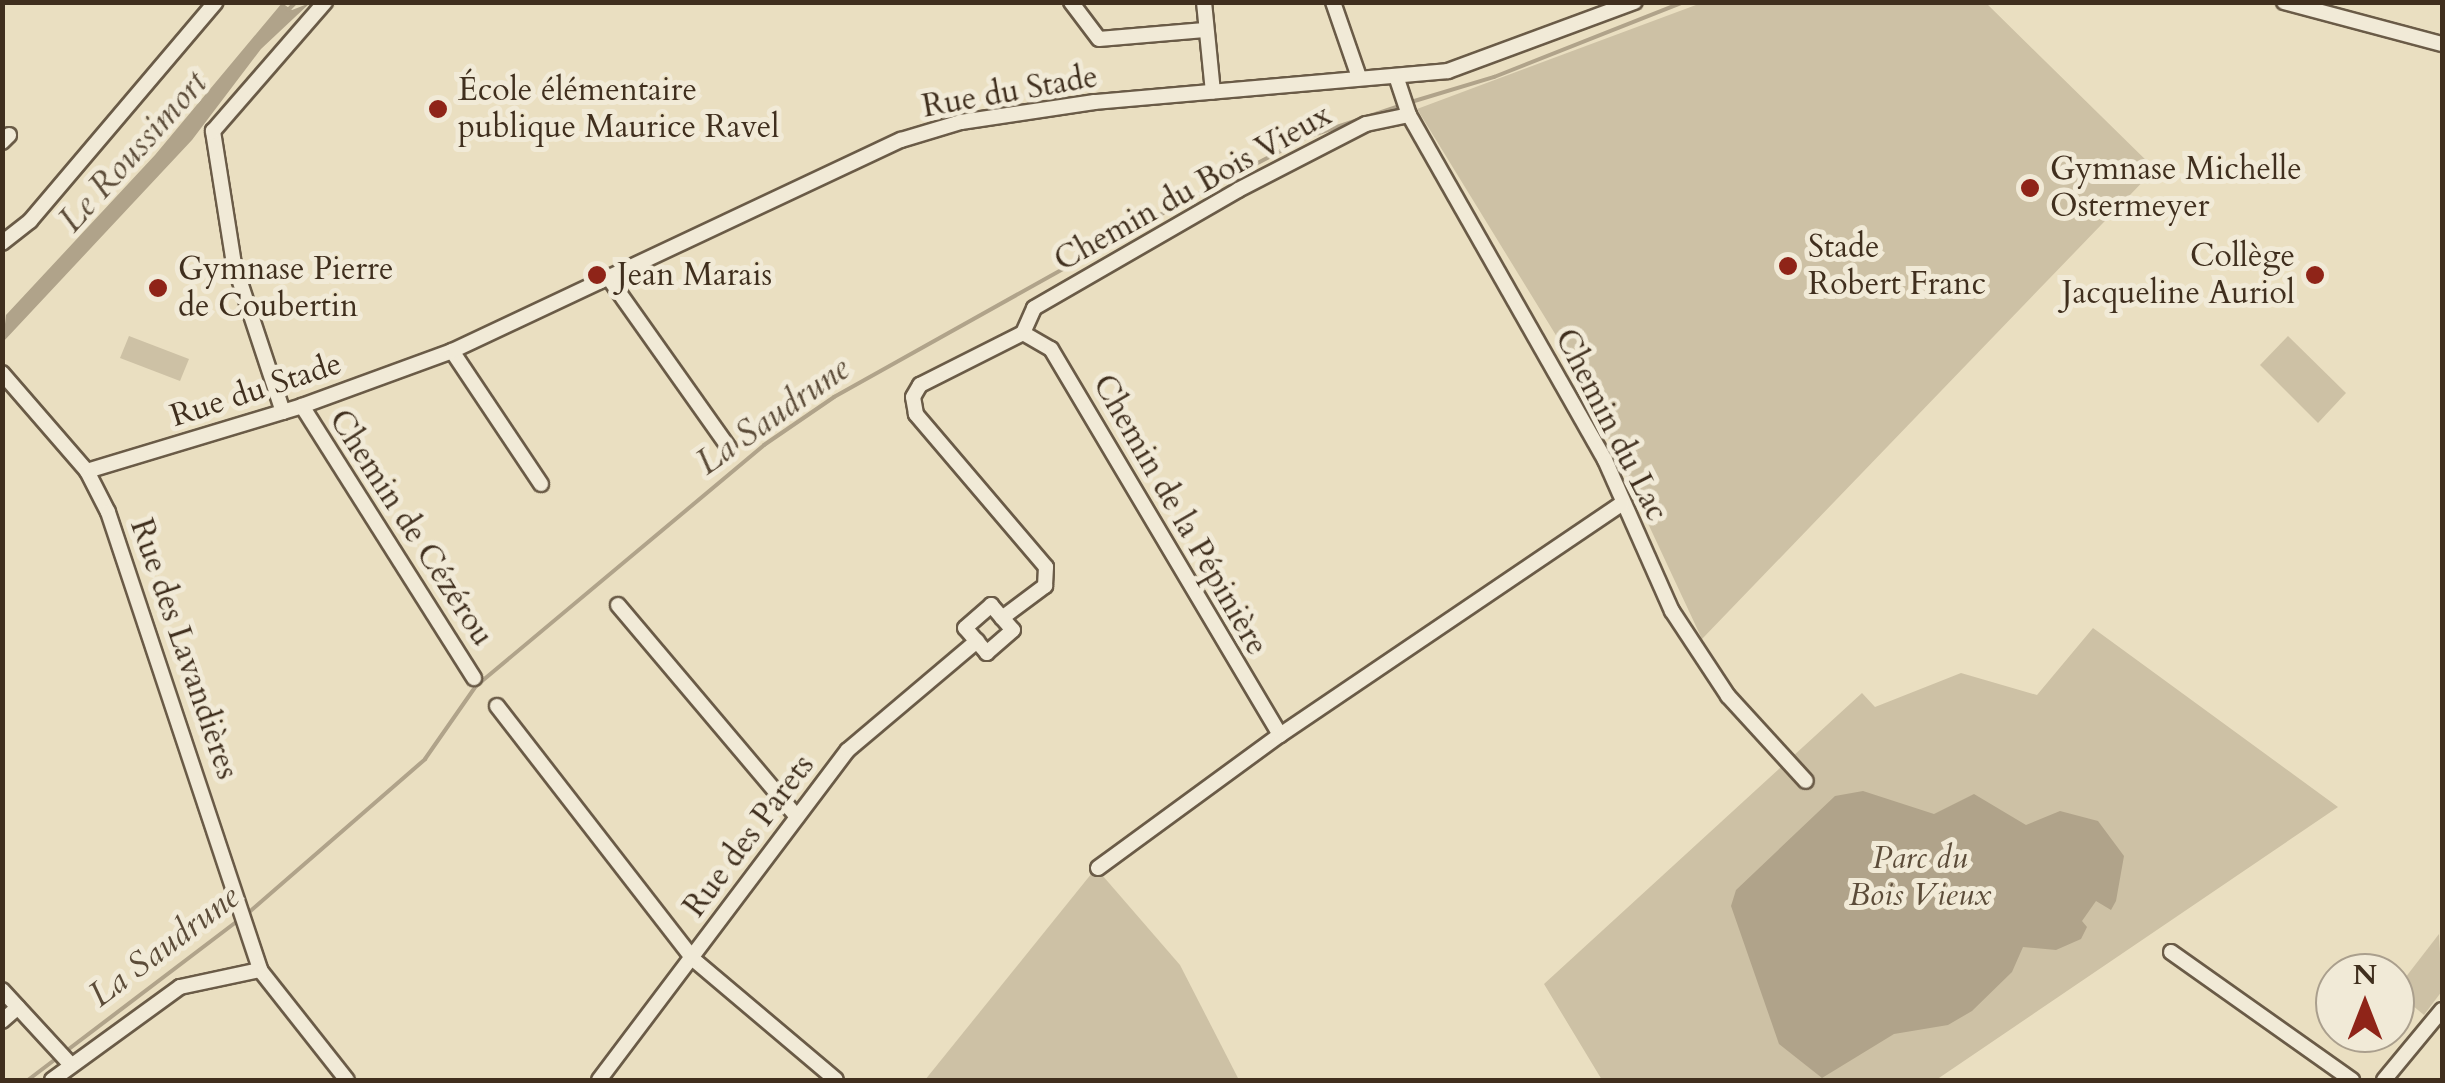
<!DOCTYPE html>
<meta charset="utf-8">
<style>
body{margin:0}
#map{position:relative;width:2445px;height:1083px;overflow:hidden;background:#eadfc1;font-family:Cardo,serif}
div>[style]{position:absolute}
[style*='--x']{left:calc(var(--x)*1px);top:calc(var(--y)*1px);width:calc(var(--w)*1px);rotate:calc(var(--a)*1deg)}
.green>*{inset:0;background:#cdc1a5}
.water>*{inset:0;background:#b0a38a}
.stream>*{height:4px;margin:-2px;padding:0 2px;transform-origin:2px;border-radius:2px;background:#b0a38a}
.roads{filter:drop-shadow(2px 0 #6a5b47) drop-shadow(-2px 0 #6a5b47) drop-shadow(0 2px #6a5b47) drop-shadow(0 -2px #6a5b47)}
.minor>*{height:14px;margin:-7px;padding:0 7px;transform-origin:7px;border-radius:7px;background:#f1ead7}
.dots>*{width:28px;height:28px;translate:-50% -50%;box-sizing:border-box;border:5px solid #f1ead7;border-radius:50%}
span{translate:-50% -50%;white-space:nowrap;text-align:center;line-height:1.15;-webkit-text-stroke:10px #f1ead7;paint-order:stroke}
.poi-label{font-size:32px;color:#402f1e}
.left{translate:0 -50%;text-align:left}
.right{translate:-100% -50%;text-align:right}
.street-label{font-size:32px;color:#402f1e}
.park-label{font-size:32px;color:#5c4c39;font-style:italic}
.water-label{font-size:35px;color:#5c4c39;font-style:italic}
.frame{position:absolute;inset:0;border:5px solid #402f1e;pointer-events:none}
.north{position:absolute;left:2315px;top:953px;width:100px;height:100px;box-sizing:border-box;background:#f1ead7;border:2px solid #aa9f8d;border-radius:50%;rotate:0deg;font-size:28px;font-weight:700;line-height:40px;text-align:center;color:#402f1e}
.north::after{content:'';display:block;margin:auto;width:35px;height:45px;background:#8f2418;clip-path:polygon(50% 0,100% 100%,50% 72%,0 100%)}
</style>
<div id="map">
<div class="green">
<div style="clip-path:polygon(1704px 2px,1986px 3px,2155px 169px,1702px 639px,1573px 363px,1417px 109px)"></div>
<div style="clip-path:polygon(129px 336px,189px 359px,180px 381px,120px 358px)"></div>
<div style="clip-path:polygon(2288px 336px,2346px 393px,2318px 423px,2260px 365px)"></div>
<div style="clip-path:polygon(2093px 628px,2338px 807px,1936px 1080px,1602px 1080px,1544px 984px,1862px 693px,1875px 707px,1961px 673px,2037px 695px)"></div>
<div style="clip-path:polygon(1096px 868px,1180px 965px,1239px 1080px,925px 1080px)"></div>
<div style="clip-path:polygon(2439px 934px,2442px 991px,2424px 1015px,2395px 991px)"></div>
</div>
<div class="water">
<div style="clip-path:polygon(282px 3px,292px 10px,310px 3px,261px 49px,192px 140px,3px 342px,6px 315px,155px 155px)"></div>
<div style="clip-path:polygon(1863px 791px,1934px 814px,1974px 794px,2026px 825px,2060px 811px,2098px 821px,2124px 856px,2116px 901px,2111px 910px,2096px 901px,2082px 921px,2087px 927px,2081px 939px,2056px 950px,2023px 947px,2012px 972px,1972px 1011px,1948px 1025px,1894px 1034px,1822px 1078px,1779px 1044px,1731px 906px,1736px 890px,1835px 796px)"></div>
</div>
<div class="stream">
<div style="--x:288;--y:10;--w:11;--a:-45"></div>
<div style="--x:1411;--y:102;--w:87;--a:-16.8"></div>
<div style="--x:1494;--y:77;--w:203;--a:-21.6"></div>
<div style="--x:247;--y:914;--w:236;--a:-41"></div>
<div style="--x:425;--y:759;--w:89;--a:-55.1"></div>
<div style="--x:476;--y:686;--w:376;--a:-39.9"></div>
<div style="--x:764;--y:445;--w:85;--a:-34.4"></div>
<div style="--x:834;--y:397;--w:383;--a:-29.2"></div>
<div style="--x:1168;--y:210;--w:157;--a:-27.7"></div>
<div style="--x:1307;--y:137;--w:100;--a:-18.6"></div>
<div style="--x:28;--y:1080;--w:265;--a:-37.2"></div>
</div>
<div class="roads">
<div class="minor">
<div style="--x:1071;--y:2;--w:46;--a:52.9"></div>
<div style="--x:1099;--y:39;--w:106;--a:-4.9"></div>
<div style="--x:1204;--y:2;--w:90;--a:84.3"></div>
<div style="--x:1333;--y:2;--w:79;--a:70.9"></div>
<div style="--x:2284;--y:2;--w:163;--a:14.9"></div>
<div style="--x:1396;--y:76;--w:41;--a:71.6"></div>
<div style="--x:1409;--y:115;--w:397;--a:60.4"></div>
<div style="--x:1605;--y:460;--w:165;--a:66.1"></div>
<div style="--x:1672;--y:611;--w:102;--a:56.6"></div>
<div style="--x:1728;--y:696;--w:115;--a:47.5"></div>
<div style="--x:2;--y:142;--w:10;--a:-45"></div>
<div style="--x:2;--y:243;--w:36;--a:-38"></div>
<div style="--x:30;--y:221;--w:287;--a:-49.7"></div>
<div style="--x:608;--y:277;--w:209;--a:54.7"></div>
<div style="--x:1023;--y:333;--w:32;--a:30"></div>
<div style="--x:1051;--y:349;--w:449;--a:59.3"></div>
<div style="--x:1023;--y:333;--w:27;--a:-66"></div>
<div style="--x:1034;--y:308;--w:236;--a:-30"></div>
<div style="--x:1238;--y:190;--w:144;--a:-27.3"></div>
<div style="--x:1366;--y:124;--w:44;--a:-11.8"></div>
<div style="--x:452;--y:351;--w:160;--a:56.2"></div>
<div style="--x:2;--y:373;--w:130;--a:49.1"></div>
<div style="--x:87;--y:471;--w:46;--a:62.9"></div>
<div style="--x:108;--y:512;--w:483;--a:71.6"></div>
<div style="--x:260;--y:970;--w:140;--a:51.7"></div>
<div style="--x:302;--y:406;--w:322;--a:57.7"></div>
<div style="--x:283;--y:412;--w:156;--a:-108.3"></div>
<div style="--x:234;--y:264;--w:135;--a:-99"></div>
<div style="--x:213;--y:131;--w:171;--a:-49"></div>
<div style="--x:87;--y:471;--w:225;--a:-16.8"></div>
<div style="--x:302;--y:406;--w:160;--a:-20.1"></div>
<div style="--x:452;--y:351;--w:496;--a:-25.2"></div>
<div style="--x:901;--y:140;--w:63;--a:-16.7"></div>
<div style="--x:961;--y:122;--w:135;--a:-8.5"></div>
<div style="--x:1095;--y:102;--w:354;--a:-5"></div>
<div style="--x:1448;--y:71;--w:199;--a:-20.3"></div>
<div style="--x:618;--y:605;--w:277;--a:49.8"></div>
<div style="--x:991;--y:605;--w:33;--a:49"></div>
<div style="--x:1013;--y:630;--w:35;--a:139"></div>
<div style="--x:987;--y:653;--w:33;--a:-131"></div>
<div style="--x:965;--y:628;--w:35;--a:-41"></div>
<div style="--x:1002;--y:618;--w:54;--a:-36.7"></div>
<div style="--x:1045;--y:586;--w:19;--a:-87"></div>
<div style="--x:1046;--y:567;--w:201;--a:-130.4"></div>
<div style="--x:916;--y:414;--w:17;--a:-100"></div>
<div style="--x:913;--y:397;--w:14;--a:-60"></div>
<div style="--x:920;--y:385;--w:115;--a:-26.8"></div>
<div style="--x:497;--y:706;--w:320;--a:52.2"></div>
<div style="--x:693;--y:959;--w:187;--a:40.2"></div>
<div style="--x:1098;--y:868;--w:225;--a:-36.2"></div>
<div style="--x:1280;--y:735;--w:412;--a:-34.1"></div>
<div style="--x:2171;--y:952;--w:222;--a:35.3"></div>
<div style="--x:2;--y:990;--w:100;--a:47.4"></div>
<div style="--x:2;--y:1021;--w:21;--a:-41"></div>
<div style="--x:52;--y:1080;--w:158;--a:-36"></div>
<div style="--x:180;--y:987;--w:82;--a:-12"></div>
<div style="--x:599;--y:1080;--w:413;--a:-53"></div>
<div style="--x:848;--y:750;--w:169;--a:-40.2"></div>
<div style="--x:2384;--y:1080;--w:91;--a:-50.4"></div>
</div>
</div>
<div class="dots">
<div style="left:438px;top:109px;background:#8f2418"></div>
<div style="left:2030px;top:188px;background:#8f2418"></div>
<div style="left:1788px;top:266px;background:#8f2418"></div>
<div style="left:597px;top:275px;background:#8f2418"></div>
<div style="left:2315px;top:275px;background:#8f2418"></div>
<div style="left:158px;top:288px;background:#8f2418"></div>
</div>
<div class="poi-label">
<span class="left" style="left:458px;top:109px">École élémentaire<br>publique Maurice Ravel</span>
<span class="left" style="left:2050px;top:188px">Gymnase Michelle<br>Ostermeyer</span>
<span class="left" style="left:1808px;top:266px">Stade<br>Robert Franc</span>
<span class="right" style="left:2295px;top:275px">Collège<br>Jacqueline Auriol</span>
<span class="left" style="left:178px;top:288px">Gymnase Pierre<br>de Coubertin</span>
<span class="left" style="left:617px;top:275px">Jean Marais</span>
</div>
<div class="street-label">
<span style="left:1010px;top:92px;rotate:-10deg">Rue du Stade</span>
<span style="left:1193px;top:188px;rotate:-29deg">Chemin du Bois Vieux</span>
<span style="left:256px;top:390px;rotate:-18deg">Rue du Stade</span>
<span style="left:1611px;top:425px;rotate:63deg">Chemin du Lac</span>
<span style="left:1180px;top:515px;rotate:60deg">Chemin de la Pépinière</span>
<span style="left:411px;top:528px;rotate:57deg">Chemin de Cézérou</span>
<span style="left:184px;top:649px;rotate:71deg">Rue des Lavandières</span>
<span style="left:749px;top:836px;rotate:-53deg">Rue des Parets</span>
</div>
<div class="park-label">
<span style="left:1920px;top:877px">Parc du<br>Bois Vieux</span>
</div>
<div class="water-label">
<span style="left:133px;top:152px;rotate:-48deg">Le Roussimort</span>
<span style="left:773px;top:416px;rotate:-35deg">La Saudrune</span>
<span style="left:164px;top:946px;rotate:-37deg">La Saudrune</span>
</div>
<div class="frame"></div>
<div class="north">N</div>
</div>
